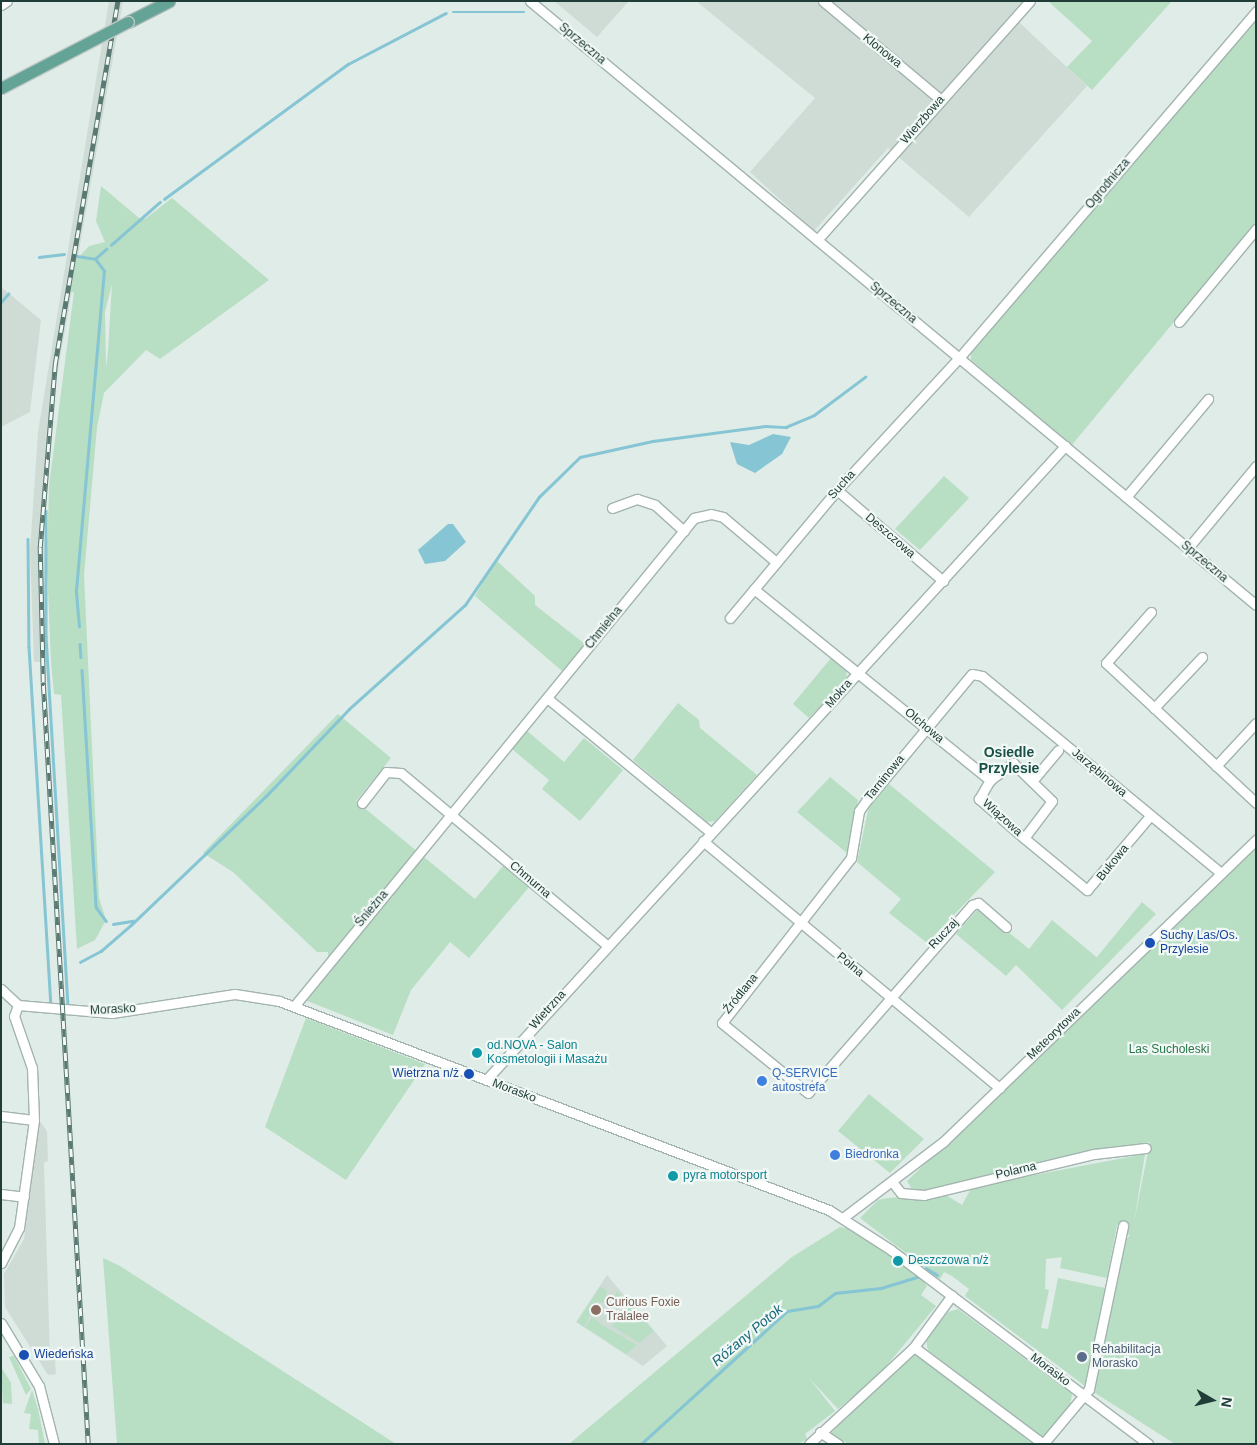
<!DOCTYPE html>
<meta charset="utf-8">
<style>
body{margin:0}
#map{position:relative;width:1257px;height:1445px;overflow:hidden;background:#e0ece7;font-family:Arial,sans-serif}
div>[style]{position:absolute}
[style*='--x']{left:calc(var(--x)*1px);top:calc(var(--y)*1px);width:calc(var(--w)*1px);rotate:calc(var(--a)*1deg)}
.built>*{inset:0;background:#cfdcd6}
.green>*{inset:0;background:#b8dec4}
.water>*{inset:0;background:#85c5d4}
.stream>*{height:2.5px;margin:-1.25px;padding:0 1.25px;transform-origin:1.25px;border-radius:1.25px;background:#85c5d4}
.roads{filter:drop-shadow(1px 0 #a3b4af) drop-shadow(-1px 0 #a3b4af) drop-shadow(0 1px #a3b4af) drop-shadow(0 -1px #a3b4af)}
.minor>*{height:9px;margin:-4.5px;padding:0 4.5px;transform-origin:4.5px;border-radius:4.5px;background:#fff}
.major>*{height:11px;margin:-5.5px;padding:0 5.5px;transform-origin:5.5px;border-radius:5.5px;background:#63a496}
.rail>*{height:4.5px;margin-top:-2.25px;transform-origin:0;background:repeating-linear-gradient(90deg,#f1f8f5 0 8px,#5a7972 0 16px);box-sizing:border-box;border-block:1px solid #5a7972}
.bridges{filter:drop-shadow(1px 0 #c1c9c7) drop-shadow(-1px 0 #c1c9c7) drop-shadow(0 1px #c1c9c7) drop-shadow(0 -1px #c1c9c7)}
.major-bridge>*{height:11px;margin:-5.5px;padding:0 5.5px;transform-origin:5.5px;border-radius:5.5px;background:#63a496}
.dots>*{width:14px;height:14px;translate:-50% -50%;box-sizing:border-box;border:2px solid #f1f8f5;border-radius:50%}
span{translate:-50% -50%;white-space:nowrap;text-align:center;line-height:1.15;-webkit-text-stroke:4.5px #f1f8f5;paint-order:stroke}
.street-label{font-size:12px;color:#203d37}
.transit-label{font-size:12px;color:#164399}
.left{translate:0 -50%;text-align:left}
.right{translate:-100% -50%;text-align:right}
.culture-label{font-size:12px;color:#0d838f}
.park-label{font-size:12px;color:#28764a}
.shop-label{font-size:12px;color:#366cbe}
.education-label{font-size:12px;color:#785e54}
.service-label{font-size:12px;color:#4e5e75}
.neighbourhood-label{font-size:14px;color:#1b5046;font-weight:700}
.water-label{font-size:14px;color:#17677c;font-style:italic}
.frame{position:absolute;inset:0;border:2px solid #203d37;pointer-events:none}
.north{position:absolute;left:1187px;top:1375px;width:50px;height:50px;-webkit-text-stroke:4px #f1f8f5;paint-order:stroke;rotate:98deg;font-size:14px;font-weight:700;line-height:20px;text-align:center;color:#203d37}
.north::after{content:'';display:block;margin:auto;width:18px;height:22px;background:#203d37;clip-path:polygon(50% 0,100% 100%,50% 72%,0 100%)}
</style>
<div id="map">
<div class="built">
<div style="clip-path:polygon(109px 1px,123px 1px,56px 381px,44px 522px,46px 662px,34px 662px,30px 551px,38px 432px)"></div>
<div style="clip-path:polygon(554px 1px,629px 1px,597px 37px)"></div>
<div style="clip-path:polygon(696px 1px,1024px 1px,1020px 23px,1087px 86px,969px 217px,888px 148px,814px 231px,750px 172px,815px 98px)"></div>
<div style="clip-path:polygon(1px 287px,41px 320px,30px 412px,1px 427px)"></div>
<div style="clip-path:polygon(39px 1120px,47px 1131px,48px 1161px,44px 1163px,50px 1358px,55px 1359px,56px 1374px,48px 1375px,5px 1307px,4px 1274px,24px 1239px)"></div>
<div style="clip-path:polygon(607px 1275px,667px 1346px,643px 1366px,576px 1322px)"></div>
</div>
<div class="green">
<div style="clip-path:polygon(1048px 1px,1172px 1px,1092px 90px,1067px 67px,1092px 41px)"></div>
<div style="clip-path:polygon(1256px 20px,1256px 223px,1071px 446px,971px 360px,971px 353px)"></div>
<div style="clip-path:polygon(evenodd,101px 186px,139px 218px,145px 219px,172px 198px,269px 280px,160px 359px,146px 350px,104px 393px,97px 427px,84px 575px,99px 898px,106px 920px,95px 940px,77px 949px,61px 695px,54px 694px,51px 662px,47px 565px,49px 486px,74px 292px,70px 292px,76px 260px,89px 246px,105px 242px,96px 221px,101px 186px,112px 284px,108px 351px,106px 368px,105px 312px,112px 284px)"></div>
<div style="clip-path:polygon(944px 476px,969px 498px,920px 550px,895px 529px)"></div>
<div style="clip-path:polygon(496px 560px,535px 596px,535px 605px,585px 644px,562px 671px,475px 596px)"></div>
<div style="clip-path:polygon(831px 658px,846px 668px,847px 679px,809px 718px,793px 704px)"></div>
<div style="clip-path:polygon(678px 703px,699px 720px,700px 728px,757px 775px,715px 821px,707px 822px,633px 760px)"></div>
<div style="clip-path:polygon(338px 714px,391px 758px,356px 801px,475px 899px,504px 865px,530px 886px,469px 958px,450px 942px,411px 990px,393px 1035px,305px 1000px,328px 968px,328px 952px,317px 952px,233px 872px,203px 853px)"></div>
<div style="clip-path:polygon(527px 731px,564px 762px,584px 738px,623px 770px,580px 821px,542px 789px,549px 780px,512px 749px)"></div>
<div style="clip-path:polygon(830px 777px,858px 800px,848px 854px,797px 812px)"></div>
<div style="clip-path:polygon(889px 784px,995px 872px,927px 943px,889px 913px,901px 899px,857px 862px,869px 806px)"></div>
<div style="clip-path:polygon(1256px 848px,1256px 1444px,1175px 1444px,1092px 1391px,1122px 1244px,1130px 1235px,1124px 1234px,1126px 1223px,1117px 1225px,1107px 1278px,1060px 1268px,1062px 1257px,1046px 1259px,1045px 1289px,1049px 1290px,1041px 1328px,1048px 1329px,1058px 1278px,1105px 1288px,1085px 1386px,965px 1296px,969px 1289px,952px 1276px,944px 1272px,940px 1279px,860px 1218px,878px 1200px,887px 1198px,944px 1194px,962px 1205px,972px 1187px,1145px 1154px,1134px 1222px,1150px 1142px,914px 1193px,907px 1181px)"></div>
<div style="clip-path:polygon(1142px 902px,1156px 914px,1062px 1010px,1016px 965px,1006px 976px,956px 934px,979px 908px,1029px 949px,1052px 920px,1100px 960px,1097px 957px)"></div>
<div style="clip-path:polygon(306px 1018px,425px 1064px,346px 1180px,265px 1127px)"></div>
<div style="clip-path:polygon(869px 1094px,924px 1139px,890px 1173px,838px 1131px)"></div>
<div style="clip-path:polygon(840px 1227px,856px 1230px,919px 1275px,927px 1286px,921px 1295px,936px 1306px,878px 1376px,838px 1409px,809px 1378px,835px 1411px,805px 1434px,807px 1439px,798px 1444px,648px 1444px,651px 1440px,647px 1444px,569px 1444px,792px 1257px)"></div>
<div style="clip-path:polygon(103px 1258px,120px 1266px,396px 1444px,117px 1444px)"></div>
<div style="clip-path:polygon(600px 1287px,607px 1290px,606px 1297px,602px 1303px,597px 1301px,584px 1327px,577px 1322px)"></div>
<div style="clip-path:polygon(617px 1291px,654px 1331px,639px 1343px,612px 1326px,623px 1309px,613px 1302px)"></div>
<div style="clip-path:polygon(958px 1309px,1072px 1394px,1070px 1406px,1042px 1439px,928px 1350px,926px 1340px,948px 1312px)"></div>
<div style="clip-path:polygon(592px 1317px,602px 1325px,637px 1345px,626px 1354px,585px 1327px)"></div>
<div style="clip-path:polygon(914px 1353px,967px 1390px,1030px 1442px,1037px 1444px,849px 1444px,830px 1434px)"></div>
<div style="clip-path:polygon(14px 1356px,31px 1389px,26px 1395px,9px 1357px)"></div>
<div style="clip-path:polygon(1px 1367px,11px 1383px,12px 1404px,3px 1403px)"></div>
<div style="clip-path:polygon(32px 1390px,38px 1409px,45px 1444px,39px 1444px,38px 1430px,29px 1429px,31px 1414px,24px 1413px)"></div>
</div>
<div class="water">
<div style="clip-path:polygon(773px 434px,791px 437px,782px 454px,755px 473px,737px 464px,730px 442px,749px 445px)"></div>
<div style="clip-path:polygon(448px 524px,453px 524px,466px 542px,445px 561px,425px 564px,418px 550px)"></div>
</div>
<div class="stream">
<div style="--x:453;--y:12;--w:71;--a:0"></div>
<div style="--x:164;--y:199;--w:228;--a:-36.3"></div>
<div style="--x:348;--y:64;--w:110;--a:-27.5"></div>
<div style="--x:111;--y:245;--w:65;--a:-41.3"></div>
<div style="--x:77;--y:256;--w:18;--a:9"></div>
<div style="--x:95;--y:259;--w:15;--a:-42"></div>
<div style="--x:39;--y:257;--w:25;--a:-7"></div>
<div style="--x:1;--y:302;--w:11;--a:-49"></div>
<div style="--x:46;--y:511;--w:125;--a:90"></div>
<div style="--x:46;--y:636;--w:368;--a:86.6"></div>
<div style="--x:28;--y:539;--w:108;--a:89.5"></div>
<div style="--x:29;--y:647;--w:357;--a:86.5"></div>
<div style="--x:79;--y:627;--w:37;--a:-95"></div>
<div style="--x:76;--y:590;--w:320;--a:-85"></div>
<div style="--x:104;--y:271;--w:15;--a:-127"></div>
<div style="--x:80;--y:644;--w:13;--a:86"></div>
<div style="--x:82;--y:670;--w:237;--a:86.6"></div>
<div style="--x:96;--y:907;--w:17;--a:54"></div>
<div style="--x:113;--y:924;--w:20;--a:-9"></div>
<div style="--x:80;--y:962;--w:24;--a:-28"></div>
<div style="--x:101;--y:951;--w:40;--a:-41"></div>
<div style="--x:131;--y:925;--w:187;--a:-43.7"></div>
<div style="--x:266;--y:796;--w:120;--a:-46.3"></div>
<div style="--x:349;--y:709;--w:156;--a:-41.9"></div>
<div style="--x:465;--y:605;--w:131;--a:-55.6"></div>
<div style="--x:539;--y:497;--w:57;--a:-44.3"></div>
<div style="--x:580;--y:457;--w:75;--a:-12.4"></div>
<div style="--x:653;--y:441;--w:113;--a:-7.6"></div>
<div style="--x:765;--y:426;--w:21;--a:3"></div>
<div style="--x:786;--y:427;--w:30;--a:-23"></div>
<div style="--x:814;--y:415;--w:64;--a:-36.7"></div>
<div style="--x:926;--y:1268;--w:13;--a:32"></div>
<div style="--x:641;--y:1444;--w:197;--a:-42.3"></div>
<div style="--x:787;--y:1311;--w:31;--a:-9"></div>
<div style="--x:818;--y:1306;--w:21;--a:-37"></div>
<div style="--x:835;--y:1293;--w:46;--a:-6.2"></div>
<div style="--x:881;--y:1288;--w:38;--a:-17"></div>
</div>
<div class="roads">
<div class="minor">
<div style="--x:530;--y:1;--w:944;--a:39.76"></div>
<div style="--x:823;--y:1;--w:154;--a:40"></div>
<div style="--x:1;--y:5;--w:7;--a:-34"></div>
<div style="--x:817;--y:240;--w:320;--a:-48.3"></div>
<div style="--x:1179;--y:322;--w:121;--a:-50.4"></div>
<div style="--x:837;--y:490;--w:140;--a:40.6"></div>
<div style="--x:1126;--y:497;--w:128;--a:-50.1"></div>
<div style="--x:612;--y:508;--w:27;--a:-20"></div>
<div style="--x:637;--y:499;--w:19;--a:18"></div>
<div style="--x:655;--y:505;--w:39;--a:42"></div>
<div style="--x:1188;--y:548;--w:107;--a:-50.3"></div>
<div style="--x:754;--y:589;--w:304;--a:39"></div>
<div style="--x:1151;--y:612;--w:68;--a:131.4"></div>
<div style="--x:1106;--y:663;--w:205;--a:43"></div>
<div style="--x:730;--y:618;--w:167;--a:-50.1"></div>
<div style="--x:837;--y:490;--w:180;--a:-47.3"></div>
<div style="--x:959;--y:358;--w:457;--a:-49.4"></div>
<div style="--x:547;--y:698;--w:211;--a:39.4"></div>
<div style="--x:1154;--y:708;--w:70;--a:-46.7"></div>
<div style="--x:1013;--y:763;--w:54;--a:44.3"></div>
<div style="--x:1052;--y:801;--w:46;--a:127.1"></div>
<div style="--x:1024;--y:838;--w:60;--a:-139.1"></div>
<div style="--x:979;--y:799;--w:22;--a:-60"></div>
<div style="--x:990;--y:780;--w:29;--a:-36"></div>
<div style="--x:1216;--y:766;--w:59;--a:-47.1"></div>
<div style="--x:1033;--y:780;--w:39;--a:-50"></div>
<div style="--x:362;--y:803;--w:39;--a:-52"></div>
<div style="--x:386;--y:772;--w:15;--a:4"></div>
<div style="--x:401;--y:773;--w:268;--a:39.9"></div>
<div style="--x:1024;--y:838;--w:82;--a:39.5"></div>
<div style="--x:1087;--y:890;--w:97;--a:-49.6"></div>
<div style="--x:703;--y:841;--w:386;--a:39.8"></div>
<div style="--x:1006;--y:927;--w:37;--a:-139"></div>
<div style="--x:978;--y:903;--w:6;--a:162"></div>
<div style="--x:972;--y:905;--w:249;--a:131.1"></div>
<div style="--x:808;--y:1093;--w:111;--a:-140.9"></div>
<div style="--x:722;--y:1023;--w:209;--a:-52"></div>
<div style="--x:851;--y:858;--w:48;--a:-80.3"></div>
<div style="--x:859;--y:811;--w:12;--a:-55"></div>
<div style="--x:866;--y:801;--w:165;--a:-50.2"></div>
<div style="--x:972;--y:674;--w:10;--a:11"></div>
<div style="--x:982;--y:676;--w:310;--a:39.5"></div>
<div style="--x:1;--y:989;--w:23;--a:43"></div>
<div style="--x:18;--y:1005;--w:94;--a:4.9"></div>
<div style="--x:112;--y:1013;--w:124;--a:-8.8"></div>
<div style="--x:235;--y:994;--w:45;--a:9"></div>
<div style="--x:279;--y:1001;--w:588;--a:20.81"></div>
<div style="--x:829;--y:1210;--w:74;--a:32.8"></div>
<div style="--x:891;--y:1250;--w:322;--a:37"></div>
<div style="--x:295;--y:1005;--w:630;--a:-50.67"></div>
<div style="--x:694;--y:518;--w:17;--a:-13"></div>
<div style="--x:711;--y:514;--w:12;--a:14"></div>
<div style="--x:723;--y:517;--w:70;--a:40.3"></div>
<div style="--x:486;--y:1080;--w:859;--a:-47.6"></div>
<div style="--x:1;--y:1116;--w:33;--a:7"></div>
<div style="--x:893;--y:1183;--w:13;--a:51"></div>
<div style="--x:901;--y:1193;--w:23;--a:5"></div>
<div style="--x:924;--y:1195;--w:175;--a:-13.6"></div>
<div style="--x:1094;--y:1154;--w:52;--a:-6.6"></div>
<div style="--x:1;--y:1194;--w:23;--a:7"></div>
<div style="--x:844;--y:1217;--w:126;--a:-37.2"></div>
<div style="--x:944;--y:1141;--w:434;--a:-44"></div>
<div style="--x:1;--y:1263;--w:39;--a:-63"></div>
<div style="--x:19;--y:1228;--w:109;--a:-82.1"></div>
<div style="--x:34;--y:1120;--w:52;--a:-92.2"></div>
<div style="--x:32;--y:1068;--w:55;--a:-109.1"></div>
<div style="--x:14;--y:1016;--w:12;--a:-70"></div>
<div style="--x:1;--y:1323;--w:74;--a:58.9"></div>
<div style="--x:39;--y:1386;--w:60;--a:75.5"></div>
<div style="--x:914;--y:1347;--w:161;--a:36.9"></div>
<div style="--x:820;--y:1432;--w:22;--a:34"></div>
<div style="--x:809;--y:1444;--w:143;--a:-42.7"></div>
<div style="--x:914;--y:1347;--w:64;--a:-53.8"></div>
<div style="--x:1043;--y:1444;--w:72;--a:-50.1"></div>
<div style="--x:1089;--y:1389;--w:167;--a:-78.2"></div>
</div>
<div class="major">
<div style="--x:128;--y:22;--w:46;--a:-27.1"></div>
</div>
</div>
<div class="rail">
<div style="--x:88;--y:1444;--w:763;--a:-93.38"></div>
<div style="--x:43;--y:682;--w:135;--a:-91.3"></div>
<div style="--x:40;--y:547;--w:184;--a:-85.3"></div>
<div style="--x:55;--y:364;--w:368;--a:-80.2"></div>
</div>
<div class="bridges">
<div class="major-bridge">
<div style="--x:1;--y:88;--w:143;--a:-27.5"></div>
</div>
</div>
<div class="dots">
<div style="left:1150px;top:943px;background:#1a4fb4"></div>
<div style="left:477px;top:1053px;background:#0f9aa8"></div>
<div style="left:469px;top:1074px;background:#1a4fb4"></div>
<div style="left:762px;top:1081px;background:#3f7fe0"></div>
<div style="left:835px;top:1155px;background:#3f7fe0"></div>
<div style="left:673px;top:1176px;background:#0f9aa8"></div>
<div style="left:898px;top:1261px;background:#0f9aa8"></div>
<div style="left:596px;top:1310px;background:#8d6e63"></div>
<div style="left:24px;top:1355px;background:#1a4fb4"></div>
<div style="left:1082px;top:1357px;background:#5c6f8a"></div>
</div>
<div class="street-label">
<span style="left:582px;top:44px;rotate:40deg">Sprzeczna</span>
<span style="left:882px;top:51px;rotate:39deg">Klonowa</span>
<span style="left:923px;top:120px;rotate:-49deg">Wierzbowa</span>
<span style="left:1108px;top:184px;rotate:-50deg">Ogrodnicza</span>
<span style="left:893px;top:303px;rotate:40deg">Sprzeczna</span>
<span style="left:842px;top:485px;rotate:-48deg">Sucha</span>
<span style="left:890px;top:536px;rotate:41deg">Deszczowa</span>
<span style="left:1204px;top:562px;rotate:40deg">Sprzeczna</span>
<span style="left:604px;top:628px;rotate:-51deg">Chmielna</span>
<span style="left:839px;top:694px;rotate:-49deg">Mokra</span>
<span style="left:924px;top:726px;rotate:40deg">Olchowa</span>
<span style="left:1099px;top:773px;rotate:40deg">Jarzębinowa</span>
<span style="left:885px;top:778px;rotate:-51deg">Tarninowa</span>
<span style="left:1002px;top:818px;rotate:42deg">Wiązowa</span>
<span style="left:1113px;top:863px;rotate:-51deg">Bukowa</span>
<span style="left:530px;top:880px;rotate:40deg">Chmurna</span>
<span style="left:372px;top:909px;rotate:-50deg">Śnieżna</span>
<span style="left:944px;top:934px;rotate:-47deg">Ruczaj</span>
<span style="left:850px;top:965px;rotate:40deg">Polna</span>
<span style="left:741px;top:994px;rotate:-51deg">Źródlana</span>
<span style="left:113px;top:1010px;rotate:-3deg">Morasko</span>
<span style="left:548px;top:1010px;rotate:-48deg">Wietrzna</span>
<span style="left:1054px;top:1034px;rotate:-44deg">Meteorytowa</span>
<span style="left:514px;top:1091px;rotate:21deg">Morasko</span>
<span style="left:1016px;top:1171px;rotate:-13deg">Polarna</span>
<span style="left:1050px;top:1370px;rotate:37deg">Morasko</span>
</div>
<div class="transit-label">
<span class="left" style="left:1160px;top:943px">Suchy Las/Os.<br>Przylesie</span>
<span class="right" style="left:459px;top:1074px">Wietrzna n/ż</span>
<span class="left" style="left:34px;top:1355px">Wiedeńska</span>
</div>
<div class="culture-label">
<span class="left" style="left:487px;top:1053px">od.NOVA - Salon<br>Kosmetologii i Masażu</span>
<span class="left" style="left:683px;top:1176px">pyra motorsport</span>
<span class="left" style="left:908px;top:1261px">Deszczowa n/ż</span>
</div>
<div class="park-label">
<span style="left:1169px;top:1050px">Las Sucholeski</span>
</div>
<div class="shop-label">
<span class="left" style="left:772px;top:1081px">Q-SERVICE<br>autostrefa</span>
<span class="left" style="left:845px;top:1155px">Biedronka</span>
</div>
<div class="education-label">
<span class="left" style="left:606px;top:1310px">Curious Foxie<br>Tralalee</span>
</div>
<div class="service-label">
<span class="left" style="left:1092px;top:1357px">Rehabilitacja<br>Morasko</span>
</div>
<div class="neighbourhood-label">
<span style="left:1009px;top:760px">Osiedle<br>Przylesie</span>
</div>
<div class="water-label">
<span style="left:747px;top:1335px;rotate:-40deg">Różany Potok</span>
</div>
<div class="frame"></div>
<div class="north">N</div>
</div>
